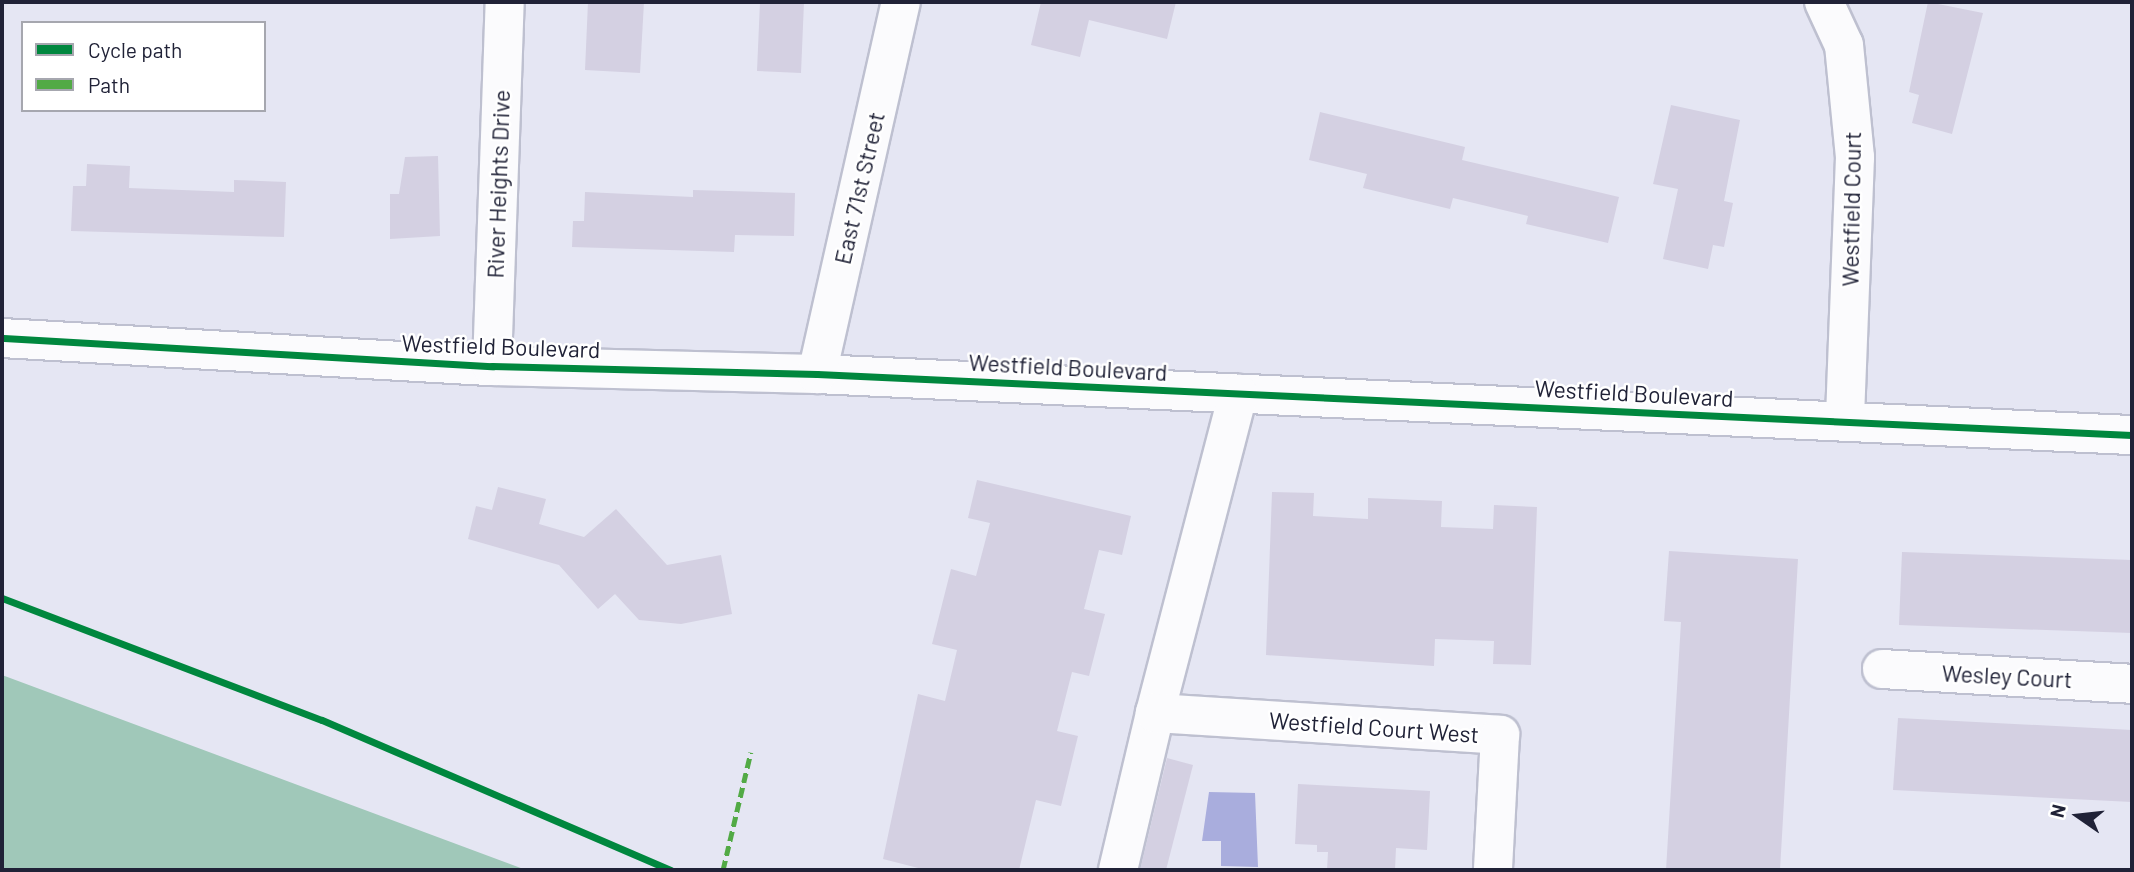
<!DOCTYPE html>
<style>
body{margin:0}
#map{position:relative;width:2134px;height:872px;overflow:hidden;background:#e5e6f3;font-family:Barlow,sans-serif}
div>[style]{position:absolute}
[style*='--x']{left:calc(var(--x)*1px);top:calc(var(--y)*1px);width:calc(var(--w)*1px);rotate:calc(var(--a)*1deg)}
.forest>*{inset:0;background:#a0c8b9}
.water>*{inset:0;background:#a9addd}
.building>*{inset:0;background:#d4d0e2}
.roads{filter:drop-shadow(2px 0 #bec0d0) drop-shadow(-2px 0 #bec0d0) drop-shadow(0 2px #bec0d0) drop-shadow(0 -2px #bec0d0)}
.minor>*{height:38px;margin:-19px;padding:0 19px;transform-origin:19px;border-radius:19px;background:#fbfbfd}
.quiet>*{height:5px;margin-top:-2.5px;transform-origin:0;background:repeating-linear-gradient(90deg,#52aa45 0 10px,transparent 0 15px)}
.cycleway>*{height:7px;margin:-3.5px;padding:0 3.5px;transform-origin:3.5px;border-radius:3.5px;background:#00873e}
span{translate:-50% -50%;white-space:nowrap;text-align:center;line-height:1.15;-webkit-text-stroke:5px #fff;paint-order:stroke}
.street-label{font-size:23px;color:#202237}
.frame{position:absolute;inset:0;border:4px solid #202237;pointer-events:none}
.legend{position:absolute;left:21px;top:21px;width:245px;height:91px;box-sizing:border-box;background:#fff;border:2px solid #a6a7af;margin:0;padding:9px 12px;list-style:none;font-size:21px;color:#202237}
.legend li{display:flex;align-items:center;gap:14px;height:35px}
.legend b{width:35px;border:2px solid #a6a7af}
.north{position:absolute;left:2043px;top:781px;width:70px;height:70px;-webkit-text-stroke:5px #fff;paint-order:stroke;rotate:284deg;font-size:19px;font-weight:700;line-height:28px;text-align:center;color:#202237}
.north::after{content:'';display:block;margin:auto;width:24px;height:32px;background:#202237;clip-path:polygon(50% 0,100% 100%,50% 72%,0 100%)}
</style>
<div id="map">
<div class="forest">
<div style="clip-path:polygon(2px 675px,526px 870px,2px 870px)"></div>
</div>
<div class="water">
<div style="clip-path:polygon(1209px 792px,1255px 793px,1258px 867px,1221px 866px,1221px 841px,1202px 841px)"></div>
</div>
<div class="building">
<div style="clip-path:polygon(588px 2px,644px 2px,640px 73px,585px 70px)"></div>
<div style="clip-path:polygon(760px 2px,804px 2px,801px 73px,757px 71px)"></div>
<div style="clip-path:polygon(1041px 2px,1176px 2px,1167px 39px,1089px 20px,1080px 57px,1031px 45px)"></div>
<div style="clip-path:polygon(1928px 2px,1983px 13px,1952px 134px,1912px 123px,1919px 95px,1909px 92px)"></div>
<div style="clip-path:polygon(1671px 105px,1740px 120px,1724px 201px,1733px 203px,1724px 247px,1713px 245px,1708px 269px,1663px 259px,1678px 189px,1653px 184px)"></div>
<div style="clip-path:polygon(1320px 112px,1465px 147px,1462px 160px,1619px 197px,1608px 243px,1526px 224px,1528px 216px,1453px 198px,1450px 209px,1363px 188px,1367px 174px,1309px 160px)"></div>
<div style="clip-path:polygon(438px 156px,440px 236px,390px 239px,390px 194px,399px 194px,405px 157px)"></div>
<div style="clip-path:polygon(87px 164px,130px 166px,129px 188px,234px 192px,234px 180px,286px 182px,284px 237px,71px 231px,73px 186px,86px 186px)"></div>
<div style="clip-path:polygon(693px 190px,795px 193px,794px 236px,735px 235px,734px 252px,572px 247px,573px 221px,584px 221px,585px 192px,693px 197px)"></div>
<div style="clip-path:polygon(977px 480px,1131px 516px,1122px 555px,1099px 550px,1084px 609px,1105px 614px,1089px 676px,1072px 672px,1057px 731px,1078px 736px,1061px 806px,1036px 800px,1019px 870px,926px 870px,883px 859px,918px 694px,945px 701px,957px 650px,932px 644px,951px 569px,976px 576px,990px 523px,968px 518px)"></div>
<div style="clip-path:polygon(498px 487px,546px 499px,539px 524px,584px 537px,616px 509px,667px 565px,721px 555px,732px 614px,681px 624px,639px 620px,615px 594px,598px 609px,559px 565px,468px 539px,476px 506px,492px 510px)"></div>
<div style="clip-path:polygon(1272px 492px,1314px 493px,1313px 516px,1368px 519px,1368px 498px,1442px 501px,1441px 527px,1493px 529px,1494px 505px,1537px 507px,1531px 665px,1493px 664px,1494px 641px,1435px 639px,1434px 666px,1266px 655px)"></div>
<div style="clip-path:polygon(1669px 551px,1798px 559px,1780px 870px,1666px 870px,1681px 622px,1664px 621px)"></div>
<div style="clip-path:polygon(1902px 552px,2132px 560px,2132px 633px,1899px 625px)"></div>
<div style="clip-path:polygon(1898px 718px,2132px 730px,2132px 802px,1893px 790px)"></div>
<div style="clip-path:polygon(1167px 758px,1193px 765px,1166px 870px,1140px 870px)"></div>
<div style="clip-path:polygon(1298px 784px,1430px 791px,1427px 850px,1396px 848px,1395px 870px,1327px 870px,1328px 852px,1317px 852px,1317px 845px,1295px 844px)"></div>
</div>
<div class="roads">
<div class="minor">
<div style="--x:1824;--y:2;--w:47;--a:65.1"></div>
<div style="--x:1844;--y:45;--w:113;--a:84.4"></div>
<div style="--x:1855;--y:157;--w:263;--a:92.2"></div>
<div style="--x:2;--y:338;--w:491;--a:3.3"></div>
<div style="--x:492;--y:366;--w:325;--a:1.4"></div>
<div style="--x:817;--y:374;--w:1316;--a:2.66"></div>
<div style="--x:492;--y:366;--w:364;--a:-88"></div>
<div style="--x:817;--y:374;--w:381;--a:-77.3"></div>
<div style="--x:1882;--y:669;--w:250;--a:3.4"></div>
<div style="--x:1155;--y:713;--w:330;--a:-75.4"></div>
<div style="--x:1118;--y:870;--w:161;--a:-76.7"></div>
<div style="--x:1155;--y:713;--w:346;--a:3.6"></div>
<div style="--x:1500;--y:735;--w:135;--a:93"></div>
</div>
</div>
<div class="quiet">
<div style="--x:723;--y:870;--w:121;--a:-76.7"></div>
</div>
<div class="cycleway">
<div style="--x:2;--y:338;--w:491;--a:3.3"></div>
<div style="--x:492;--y:366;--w:325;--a:1.4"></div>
<div style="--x:817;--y:374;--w:1316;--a:2.66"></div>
<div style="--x:2;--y:598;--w:342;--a:20.9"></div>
<div style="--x:322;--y:720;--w:380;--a:23.3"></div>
</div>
<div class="street-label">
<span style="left:498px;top:184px;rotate:-88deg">River Heights Drive</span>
<span style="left:859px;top:188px;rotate:-77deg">East 71st Street</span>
<span style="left:1851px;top:209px;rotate:-89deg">Westfield Court</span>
<span style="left:501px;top:346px;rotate:2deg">Westfield Boulevard</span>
<span style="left:1068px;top:367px;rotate:3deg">Westfield Boulevard</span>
<span style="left:1634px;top:393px;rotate:3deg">Westfield Boulevard</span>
<span style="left:2007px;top:676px;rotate:3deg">Wesley Court</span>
<span style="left:1374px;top:727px;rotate:4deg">Westfield Court West</span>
</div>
<div class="frame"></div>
<ul class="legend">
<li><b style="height:9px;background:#00873e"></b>Cycle path</li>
<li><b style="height:9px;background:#52aa45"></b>Path</li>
</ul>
<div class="north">N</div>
</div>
